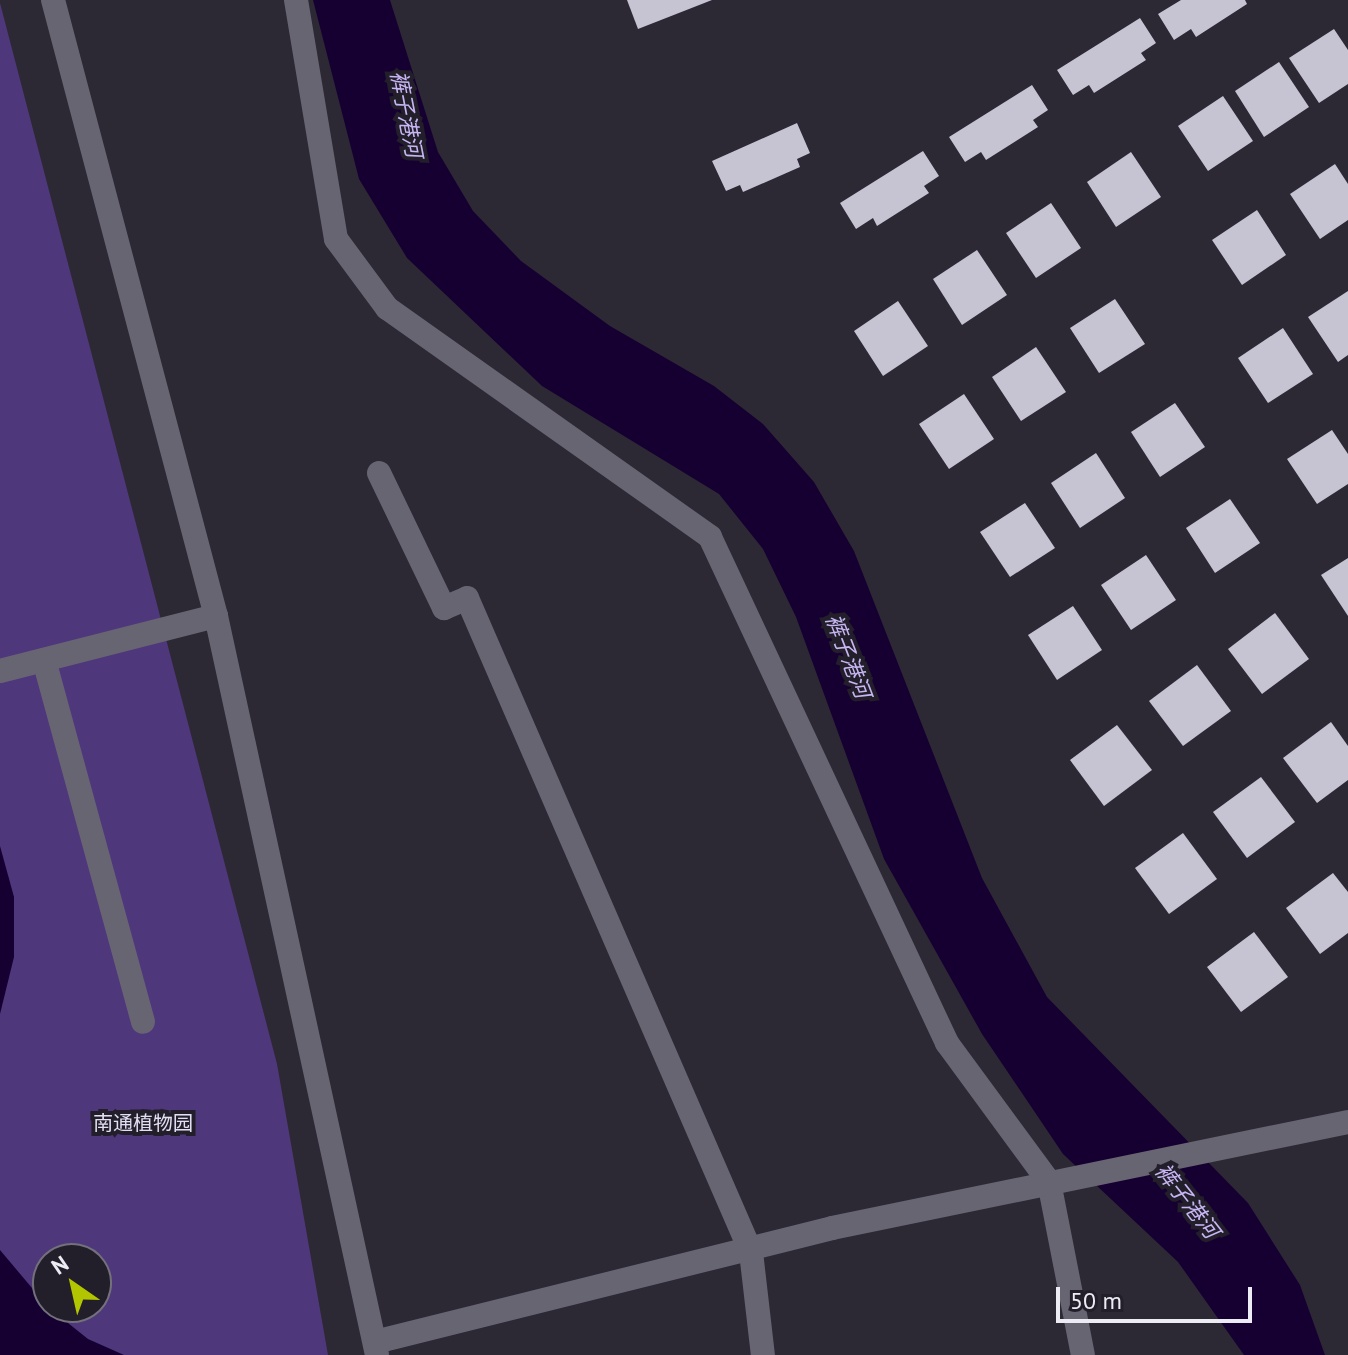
<!DOCTYPE html>
<meta charset="utf-8">
<style>
body{margin:0}
#map{position:relative;width:1348px;height:1355px;overflow:hidden;background:#2c2935;font-family:"PT Sans","Noto Sans SC",sans-serif}
div>[style]{position:absolute}
[style*='--x']{left:calc(var(--x)*1px);top:calc(var(--y)*1px);width:calc(var(--w)*1px);rotate:calc(var(--a)*1deg)}
.green>*{inset:0;background:#4f377b}
.water>*{inset:0;background:#160032}
.building>*{inset:0;background:#c6c3d2}
.minor>*{height:24px;margin:-12px;padding:0 12px;transform-origin:12px;border-radius:12px;background:#686573}
span{translate:-50% -50%;white-space:nowrap;text-align:center;line-height:1.15;-webkit-text-stroke:8px #221f2b;paint-order:stroke}
.park-label{font-size:20px;color:#e3def3}
.water-label{font-size:22px;color:#c8b6f4;font-style:italic}
.north{position:absolute;left:32px;top:1243px;width:80px;height:80px;box-sizing:border-box;background:#221f2b;border:2px solid #73717b;border-radius:50%;rotate:326deg;font-size:22px;font-weight:700;line-height:32px;text-align:center;color:#edebf3}
.north::after{content:'';display:block;margin:auto;width:28px;height:36px;background:#b1c500;clip-path:polygon(50% 0,100% 100%,50% 72%,0 100%)}
.scale{position:absolute;left:1056px;top:1287px;width:196px;height:36px;box-sizing:border-box;border:4px solid #edebf3;border-top:0;padding-left:10px;font-size:24px;line-height:28px;white-space:nowrap;color:#edebf3;-webkit-text-stroke:6px #221f2b;paint-order:stroke}
</style>
<div id="map">
<div class="green">
<div style="clip-path:polygon(evenodd,0 3px,277px 1064px,328px 1355px,0 1355px,0 3px,48px 1259px,96px 1259px,96px 1307px,48px 1307px,48px 1259px)"></div>
</div>
<div class="water">
<div style="clip-path:polygon(313px 0,390px 0,438px 152px,473px 211px,521px 261px,610px 326px,714px 386px,763px 424px,814px 482px,854px 551px,982px 878px,1047px 997px,1248px 1203px,1300px 1285px,1325px 1355px,1244px 1355px,1178px 1262px,1063px 1154px,982px 1034px,884px 859px,796px 617px,763px 549px,719px 494px,542px 386px,407px 258px,359px 179px)"></div>
<div style="clip-path:polygon(0 846px,14px 897px,14px 957px,0 1014px)"></div>
<div style="clip-path:polygon(0 1250px,48px 1307px,88px 1339px,124px 1355px,0 1355px)"></div>
</div>
<div class="building">
<div style="clip-path:polygon(627px 0,712px 0,638px 29px)"></div>
<div style="clip-path:polygon(1181px 0,1245px 0,1247px 4px,1196px 37px,1191px 29px,1174px 40px,1158px 14px)"></div>
<div style="clip-path:polygon(1140px 18px,1156px 43px,1141px 53px,1146px 60px,1094px 93px,1089px 85px,1073px 95px,1057px 70px)"></div>
<div style="clip-path:polygon(1334px 29px,1348px 50px,1348px 84px,1319px 103px,1289px 58px)"></div>
<div style="clip-path:polygon(1279px 62px,1309px 107px,1264px 137px,1235px 91px)"></div>
<div style="clip-path:polygon(1032px 85px,1048px 110px,1033px 120px,1038px 127px,986px 160px,981px 152px,965px 162px,949px 137px)"></div>
<div style="clip-path:polygon(1223px 96px,1253px 141px,1208px 171px,1178px 126px)"></div>
<div style="clip-path:polygon(797px 123px,810px 153px,797px 159px,800px 167px,743px 192px,740px 185px,726px 191px,712px 161px)"></div>
<div style="clip-path:polygon(923px 151px,939px 176px,924px 186px,929px 193px,877px 226px,873px 218px,856px 229px,840px 203px)"></div>
<div style="clip-path:polygon(1131px 152px,1161px 197px,1116px 227px,1087px 182px)"></div>
<div style="clip-path:polygon(1335px 164px,1348px 184px,1348px 220px,1320px 239px,1290px 194px)"></div>
<div style="clip-path:polygon(1051px 203px,1081px 248px,1036px 278px,1006px 233px)"></div>
<div style="clip-path:polygon(1257px 210px,1286px 255px,1242px 285px,1212px 240px)"></div>
<div style="clip-path:polygon(977px 250px,1007px 295px,962px 325px,933px 279px)"></div>
<div style="clip-path:polygon(1348px 291px,1348px 355px,1338px 362px,1308px 317px)"></div>
<div style="clip-path:polygon(1115px 299px,1145px 344px,1099px 373px,1070px 328px)"></div>
<div style="clip-path:polygon(898px 301px,928px 346px,883px 376px,854px 331px)"></div>
<div style="clip-path:polygon(1283px 328px,1313px 374px,1268px 403px,1238px 358px)"></div>
<div style="clip-path:polygon(1036px 347px,1066px 392px,1021px 421px,992px 377px)"></div>
<div style="clip-path:polygon(964px 394px,994px 439px,949px 469px,919px 424px)"></div>
<div style="clip-path:polygon(1175px 403px,1205px 447px,1160px 477px,1131px 432px)"></div>
<div style="clip-path:polygon(1332px 430px,1348px 454px,1348px 484px,1317px 504px,1287px 459px)"></div>
<div style="clip-path:polygon(1096px 453px,1125px 498px,1080px 528px,1051px 483px)"></div>
<div style="clip-path:polygon(1230px 499px,1260px 543px,1215px 573px,1186px 528px)"></div>
<div style="clip-path:polygon(1025px 503px,1055px 548px,1010px 577px,980px 532px)"></div>
<div style="clip-path:polygon(1146px 555px,1176px 600px,1131px 630px,1101px 585px)"></div>
<div style="clip-path:polygon(1348px 558px,1348px 616px,1321px 575px)"></div>
<div style="clip-path:polygon(1073px 606px,1102px 650px,1057px 680px,1028px 635px)"></div>
<div style="clip-path:polygon(1275px 613px,1309px 659px,1262px 694px,1228px 649px)"></div>
<div style="clip-path:polygon(1197px 665px,1231px 711px,1183px 746px,1149px 701px)"></div>
<div style="clip-path:polygon(1331px 722px,1348px 746px,1348px 780px,1317px 803px,1283px 758px)"></div>
<div style="clip-path:polygon(1117px 725px,1152px 770px,1104px 806px,1070px 760px)"></div>
<div style="clip-path:polygon(1261px 777px,1295px 822px,1247px 858px,1213px 812px)"></div>
<div style="clip-path:polygon(1183px 833px,1217px 879px,1169px 914px,1135px 868px)"></div>
<div style="clip-path:polygon(1333px 873px,1348px 892px,1348px 933px,1320px 954px,1286px 908px)"></div>
<div style="clip-path:polygon(1254px 932px,1288px 977px,1241px 1012px,1207px 967px)"></div>
</div>
<div class="minor">
<div style="--x:53;--y:0;--w:637;--a:75.18"></div>
<div style="--x:216;--y:616;--w:756;--a:77.71"></div>
<div style="--x:296;--y:0;--w:242;--a:80.5"></div>
<div style="--x:336;--y:239;--w:86;--a:53.5"></div>
<div style="--x:387;--y:308;--w:396;--a:35.3"></div>
<div style="--x:710;--y:537;--w:559;--a:64.9"></div>
<div style="--x:947;--y:1043;--w:172;--a:53.7"></div>
<div style="--x:1049;--y:1182;--w:176;--a:78.9"></div>
<div style="--x:379;--y:473;--w:150;--a:64.3"></div>
<div style="--x:444;--y:608;--w:25;--a:-23"></div>
<div style="--x:467;--y:598;--w:713;--a:66.53"></div>
<div style="--x:751;--y:1252;--w:104;--a:83.4"></div>
<div style="--x:44;--y:660;--w:375;--a:74.7"></div>
<div style="--x:0;--y:671;--w:223;--a:-14.3"></div>
<div style="--x:375;--y:1342;--w:471;--a:-14"></div>
<div style="--x:832;--y:1228;--w:527;--a:-11.61"></div>
</div>
<div class="park-label">
<span style="left:143px;top:1123px">南通植物园</span>
</div>
<div class="water-label">
<span style="left:406px;top:114px;rotate:79deg">裤子港河</span>
<span style="left:848px;top:656px;rotate:69deg">裤子港河</span>
<span style="left:1187px;top:1201px;rotate:52deg">裤子港河</span>
</div>
<div class="north">N</div>
<div class="scale">50 m</div>
</div>
